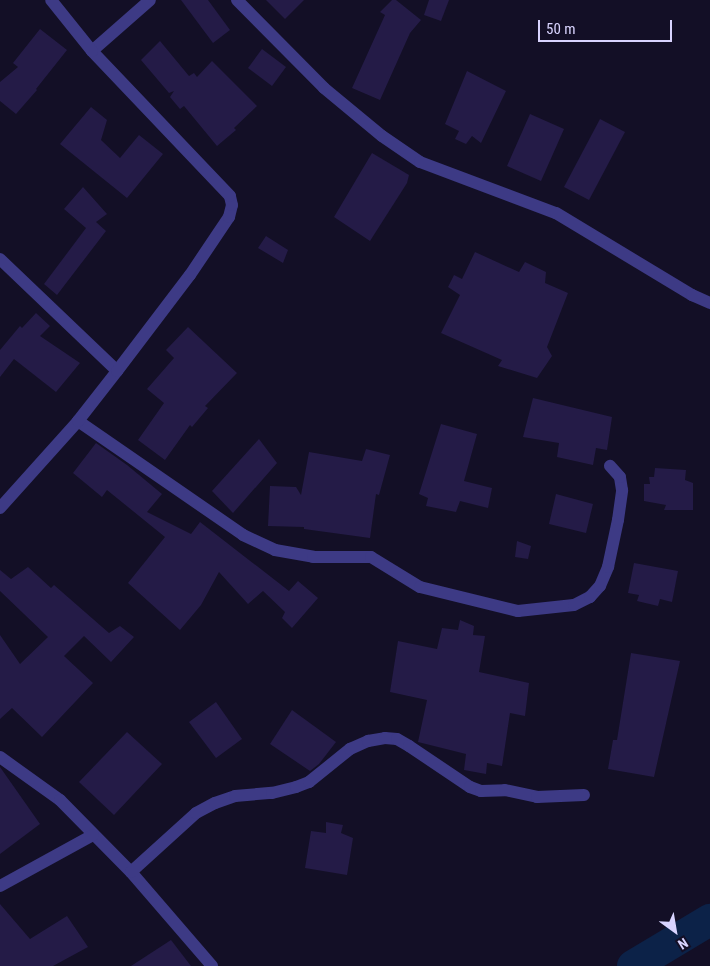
<!DOCTYPE html>
<style>
body{margin:0}
#map{position:relative;width:710px;height:966px;overflow:hidden;background:#130f26;font-family:"Roboto Condensed",sans-serif}
div>[style]{position:absolute}
[style*='--x']{left:calc(var(--x)*1px);top:calc(var(--y)*1px);width:calc(var(--w)*1px);rotate:calc(var(--a)*1deg)}
.river>*{height:32px;margin:-16px;padding:0 16px;transform-origin:16px;border-radius:16px;background:#0c2248}
.building>*{inset:0;background:#241b47}
.street>*{height:12px;margin:-6px;padding:0 6px;transform-origin:6px;border-radius:6px;background:#3d3a85}
span{translate:-50% -50%;white-space:nowrap;text-align:center;line-height:1.15;-webkit-text-stroke:4.5px #130f26;paint-order:stroke}
.north{position:absolute;left:650px;top:906px;width:50px;height:50px;-webkit-text-stroke:4px #130f26;paint-order:stroke;rotate:148deg;font-size:14px;font-weight:700;line-height:20px;text-align:center;color:#d9d4ff}
.north::after{content:'';display:block;margin:auto;width:18px;height:22px;background:#d9d4ff;clip-path:polygon(50% 0,100% 100%,50% 72%,0 100%)}
.scale{position:absolute;left:538px;top:20px;width:134px;height:22px;box-sizing:border-box;border:2px solid #d9d4ff;border-top:0;padding-left:6px;font-size:15px;line-height:18px;white-space:nowrap;color:#d9d4ff;-webkit-text-stroke:4px #130f26;paint-order:stroke}
</style>
<div id="map">
<div class="river">
<div style="--x:633;--y:966;--w:90;--a:-30.9"></div>
</div>
<div class="building">
<div style="clip-path:polygon(181px 0,208px 0,230px 30px,213px 43px)"></div>
<div style="clip-path:polygon(266px 0,304px 0,285px 19px)"></div>
<div style="clip-path:polygon(392px 0,396px 0,421px 20px,410px 33px,380px 100px,352px 88px,385px 15px,380px 12px)"></div>
<div style="clip-path:polygon(429px 0,449px 0,441px 21px,424px 15px)"></div>
<div style="clip-path:polygon(40px 29px,67px 50px,36px 89px,37px 90px,16px 114px,0 101px,0 82px,18px 67px,13px 63px)"></div>
<div style="clip-path:polygon(160px 41px,189px 76px,194px 73px,197px 77px,212px 61px,257px 106px,234px 128px,236px 130px,217px 146px,184px 106px,180px 109px,170px 97px,174px 91px,169px 93px,141px 60px)"></div>
<div style="clip-path:polygon(262px 49px,286px 67px,272px 86px,248px 68px)"></div>
<div style="clip-path:polygon(467px 71px,506px 91px,481px 143px,472px 136px,466px 144px,455px 139px,459px 131px,445px 124px)"></div>
<div style="clip-path:polygon(91px 107px,107px 120px,101px 140px,120px 158px,139px 135px,163px 154px,127px 198px,60px 144px)"></div>
<div style="clip-path:polygon(530px 114px,564px 129px,541px 181px,507px 166px)"></div>
<div style="clip-path:polygon(600px 119px,625px 132px,589px 200px,564px 187px)"></div>
<div style="clip-path:polygon(372px 153px,409px 175px,407px 183px,370px 241px,334px 217px)"></div>
<div style="clip-path:polygon(83px 187px,107px 214px,96px 222px,106px 231px,57px 295px,44px 284px,86px 228px,64px 209px)"></div>
<div style="clip-path:polygon(266px 236px,288px 250px,283px 263px,258px 248px)"></div>
<div style="clip-path:polygon(475px 252px,519px 272px,525px 262px,546px 272px,545px 283px,568px 293px,547px 347px,552px 356px,537px 378px,498px 366px,502px 360px,441px 333px,460px 295px,448px 287px,454px 275px,462px 279px)"></div>
<div style="clip-path:polygon(36px 313px,50px 326px,40px 336px,80px 363px,56px 392px,14px 359px,0 377px,0 350px,20px 326px,22px 328px)"></div>
<div style="clip-path:polygon(188px 327px,237px 373px,205px 406px,208px 408px,192px 427px,190px 425px,165px 460px,138px 440px,164px 403px,147px 389px,174px 358px,166px 350px)"></div>
<div style="clip-path:polygon(533px 398px,612px 417px,607px 450px,596px 448px,593px 465px,557px 457px,559px 443px,523px 437px)"></div>
<div style="clip-path:polygon(441px 424px,477px 434px,464px 481px,492px 488px,488px 508px,460px 501px,456px 512px,426px 506px,428px 498px,419px 494px)"></div>
<div style="clip-path:polygon(259px 439px,277px 463px,233px 513px,212px 491px)"></div>
<div style="clip-path:polygon(96px 443px,127px 465px,162px 494px,147px 512px,191px 534px,200px 522px,289px 591px,298px 581px,318px 598px,292px 628px,282px 618px,285px 612px,263px 591px,248px 604px,219px 572px,201px 605px,180px 630px,128px 583px,165px 537px,107px 490px,102px 497px,73px 473px)"></div>
<div style="clip-path:polygon(366px 449px,390px 455px,379px 495px,376px 494px,370px 538px,304px 529px,304px 527px,268px 526px,270px 486px,296px 487px,301px 495px,309px 452px,362px 461px)"></div>
<div style="clip-path:polygon(655px 468px,686px 470px,685px 480px,693px 483px,693px 510px,664px 510px,666px 505px,644px 501px,644px 484px,650px 484px,649px 477px,654px 477px)"></div>
<div style="clip-path:polygon(556px 494px,593px 504px,586px 533px,549px 524px)"></div>
<div style="clip-path:polygon(517px 541px,531px 546px,528px 559px,515px 557px)"></div>
<div style="clip-path:polygon(634px 563px,678px 571px,672px 602px,660px 599px,658px 606px,637px 601px,639px 595px,628px 593px)"></div>
<div style="clip-path:polygon(28px 567px,51px 588px,54px 585px,109px 633px,120px 626px,134px 637px,111px 662px,84px 636px,64px 656px,93px 683px,42px 737px,12px 708px,0 719px,0 635px,20px 664px,48px 637px,0 591px,0 570px,11px 579px)"></div>
<div style="clip-path:polygon(460px 620px,474px 626px,473px 635px,485px 636px,479px 672px,529px 683px,525px 716px,510px 713px,502px 766px,487px 763px,486px 774px,464px 770px,466px 754px,418px 742px,427px 700px,390px 692px,398px 641px,437px 649px,442px 628px,458px 630px)"></div>
<div style="clip-path:polygon(631px 653px,680px 661px,654px 777px,608px 769px,613px 740px,617px 740px)"></div>
<div style="clip-path:polygon(216px 702px,242px 739px,216px 758px,189px 722px)"></div>
<div style="clip-path:polygon(292px 710px,336px 742px,319px 764px,310px 771px,270px 744px)"></div>
<div style="clip-path:polygon(127px 732px,162px 764px,114px 815px,79px 782px)"></div>
<div style="clip-path:polygon(0 767px,40px 824px,0 854px)"></div>
<div style="clip-path:polygon(326px 822px,343px 825px,341px 833px,353px 838px,347px 875px,305px 868px,311px 831px,326px 833px)"></div>
<div style="clip-path:polygon(0 904px,30px 939px,67px 916px,88px 947px,53px 966px,0 966px)"></div>
<div style="clip-path:polygon(171px 940px,191px 966px,131px 966px)"></div>
</div>
<div class="street">
<div style="--x:237;--y:0;--w:124;--a:45.3"></div>
<div style="--x:324;--y:88;--w:75;--a:39.6"></div>
<div style="--x:382;--y:136;--w:46;--a:34.4"></div>
<div style="--x:420;--y:162;--w:145;--a:20.6"></div>
<div style="--x:556;--y:213;--w:159;--a:31.1"></div>
<div style="--x:692;--y:295;--w:20;--a:24"></div>
<div style="--x:92;--y:51;--w:77;--a:-41.3"></div>
<div style="--x:0;--y:259;--w:162;--a:43.7"></div>
<div style="--x:78;--y:421;--w:201;--a:34.6"></div>
<div style="--x:243;--y:535;--w:35;--a:25"></div>
<div style="--x:275;--y:550;--w:39;--a:10"></div>
<div style="--x:313;--y:557;--w:58;--a:0"></div>
<div style="--x:371;--y:557;--w:57;--a:31.5"></div>
<div style="--x:420;--y:587;--w:101;--a:13.8"></div>
<div style="--x:518;--y:611;--w:56;--a:-6.1"></div>
<div style="--x:574;--y:605;--w:18;--a:-27"></div>
<div style="--x:590;--y:597;--w:15;--a:-48"></div>
<div style="--x:600;--y:586;--w:21;--a:-67"></div>
<div style="--x:608;--y:567;--w:48;--a:-78"></div>
<div style="--x:618;--y:520;--w:30;--a:-82"></div>
<div style="--x:622;--y:490;--w:13;--a:-99"></div>
<div style="--x:620;--y:477;--w:15;--a:-132"></div>
<div style="--x:0;--y:508;--w:117;--a:-48.1"></div>
<div style="--x:78;--y:421;--w:63;--a:-52"></div>
<div style="--x:117;--y:371;--w:121;--a:-52.8"></div>
<div style="--x:190;--y:275;--w:70;--a:-56.1"></div>
<div style="--x:229;--y:217;--w:12;--a:-76"></div>
<div style="--x:232;--y:205;--w:9;--a:-103"></div>
<div style="--x:230;--y:196;--w:200;--a:-133.6"></div>
<div style="--x:92;--y:51;--w:65;--a:-128.8"></div>
<div style="--x:0;--y:757;--w:74;--a:35.6"></div>
<div style="--x:60;--y:800;--w:101;--a:45.4"></div>
<div style="--x:131;--y:872;--w:124;--a:49.2"></div>
<div style="--x:131;--y:872;--w:88;--a:-42.2"></div>
<div style="--x:196;--y:813;--w:21;--a:-28"></div>
<div style="--x:215;--y:803;--w:21;--a:-19"></div>
<div style="--x:235;--y:796;--w:37;--a:-5"></div>
<div style="--x:272;--y:793;--w:25;--a:-14"></div>
<div style="--x:296;--y:787;--w:14;--a:-21"></div>
<div style="--x:309;--y:782;--w:53;--a:-38.8"></div>
<div style="--x:350;--y:749;--w:20;--a:-24"></div>
<div style="--x:368;--y:741;--w:17;--a:-10"></div>
<div style="--x:385;--y:738;--w:12;--a:5"></div>
<div style="--x:397;--y:739;--w:14;--a:30"></div>
<div style="--x:409;--y:746;--w:73;--a:33.9"></div>
<div style="--x:470;--y:787;--w:12;--a:20"></div>
<div style="--x:481;--y:791;--w:24;--a:-2"></div>
<div style="--x:505;--y:790;--w:33;--a:12"></div>
<div style="--x:537;--y:797;--w:47;--a:-2.4"></div>
<div style="--x:0;--y:886;--w:106;--a:-28.7"></div>
</div>
<div class="north">N</div>
<div class="scale">50 m</div>
</div>
